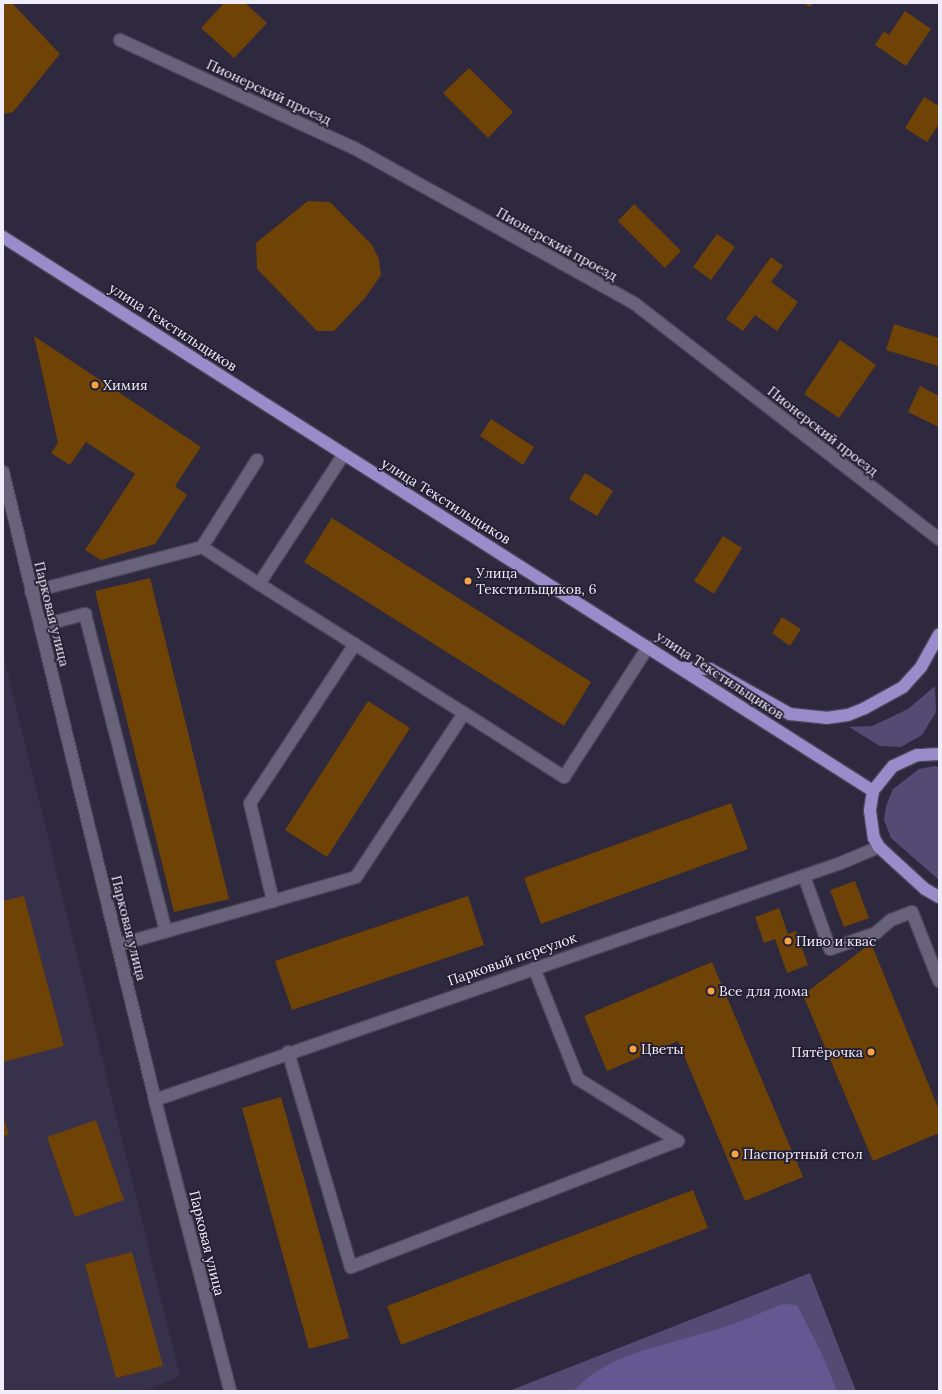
<!DOCTYPE html>
<meta charset="utf-8">
<style>
body{margin:0}
#map{position:relative;width:942px;height:1394px;overflow:hidden;background:#2e293e;font-family:Lora,serif}
div>[style]{position:absolute}
[style*='--x']{left:calc(var(--x)*1px);top:calc(var(--y)*1px);width:calc(var(--w)*1px);rotate:calc(var(--a)*1deg)}
.built>*{inset:0;background:#37314c}
.green>*{inset:0;background:#544b74}
.forest>*{inset:0;background:#655791}
.building>*{inset:0;background:#6f4206}
.roads{filter:drop-shadow(1px 0 #4a4658) drop-shadow(-1px 0 #4a4658) drop-shadow(0 1px #4a4658) drop-shadow(0 -1px #4a4658)}
.minor>*{height:12px;margin:-6px;padding:0 6px;transform-origin:6px;border-radius:6px;background:#68637b}
.major>*{height:12px;margin:-6px;padding:0 6px;transform-origin:6px;border-radius:6px;background:#9a8bca}
.dots>*{width:11px;height:11px;translate:-50% -50%;box-sizing:border-box;border:2px solid #241f33;border-radius:50%}
span{translate:-50% -50%;white-space:nowrap;text-align:center;line-height:1.15;-webkit-text-stroke:3.5px #241f33;paint-order:stroke}
.street-label{font-size:14px;color:#f0edfb}
.poi-label{font-size:14px;color:#f0edfb}
.left{translate:0 -50%;text-align:left}
.right{translate:-100% -50%;text-align:right}
.frame{position:absolute;inset:0;border:4px solid #f0edfb;pointer-events:none}
</style>
<div id="map">
<div class="built">
<div style="clip-path:polygon(3px 653px,180px 1376px,146px 1391px,3px 1391px)"></div>
</div>
<div class="green">
<div style="clip-path:polygon(935px 686px,936px 712px,922px 735px,901px 747px,880px 746px,849px 727px,872px 726px,883px 721px,908px 709px)"></div>
<div style="clip-path:polygon(935px 766px,939px 767px,939px 880px,891px 838px,884px 820px,886px 806px,893px 789px,919px 769px)"></div>
<div style="clip-path:polygon(810px 1273px,856px 1391px,509px 1391px)"></div>
</div>
<div class="forest">
<div style="clip-path:polygon(783px 1304px,797px 1305px,821px 1352px,837px 1391px,573px 1391px,591px 1375px,615px 1361px,641px 1351px,731px 1325px)"></div>
</div>
<div class="building">
<div style="clip-path:polygon(3px 3px,12px 3px,60px 54px,13px 112px,3px 114px)"></div>
<div style="clip-path:polygon(224px 3px,245px 3px,267px 23px,234px 58px,201px 28px)"></div>
<div style="clip-path:polygon(803px 3px,813px 3px,810px 7px)"></div>
<div style="clip-path:polygon(905px 11px,931px 29px,906px 66px,875px 45px,884px 31px,889px 35px)"></div>
<div style="clip-path:polygon(469px 68px,513px 112px,488px 138px,443px 93px)"></div>
<div style="clip-path:polygon(924px 97px,939px 106px,939px 124px,927px 142px,905px 128px)"></div>
<div style="clip-path:polygon(308px 201px,330px 202px,372px 245px,379px 259px,381px 275px,365px 298px,334px 331px,317px 331px,257px 269px,256px 243px)"></div>
<div style="clip-path:polygon(634px 204px,681px 251px,665px 268px,618px 221px)"></div>
<div style="clip-path:polygon(717px 234px,735px 247px,711px 280px,693px 267px)"></div>
<div style="clip-path:polygon(771px 257px,783px 266px,771px 282px,798px 302px,777px 331px,755px 315px,743px 331px,726px 319px)"></div>
<div style="clip-path:polygon(894px 324px,939px 338px,938px 366px,886px 350px)"></div>
<div style="clip-path:polygon(34px 336px,201px 447px,175px 486px,187px 495px,155px 544px,101px 560px,85px 550px,135px 474px,86px 442px,70px 465px,51px 453px,58px 443px)"></div>
<div style="clip-path:polygon(840px 340px,876px 365px,839px 418px,804px 394px)"></div>
<div style="clip-path:polygon(920px 386px,939px 396px,939px 427px,908px 412px)"></div>
<div style="clip-path:polygon(491px 419px,534px 447px,523px 465px,480px 436px)"></div>
<div style="clip-path:polygon(585px 473px,613px 491px,597px 516px,569px 499px)"></div>
<div style="clip-path:polygon(332px 518px,591px 682px,564px 726px,304px 562px)"></div>
<div style="clip-path:polygon(723px 536px,742px 548px,714px 594px,694px 581px)"></div>
<div style="clip-path:polygon(150px 578px,229px 899px,174px 912px,95px 591px)"></div>
<div style="clip-path:polygon(782px 617px,801px 629px,790px 646px,772px 633px)"></div>
<div style="clip-path:polygon(368px 701px,410px 728px,327px 857px,285px 830px)"></div>
<div style="clip-path:polygon(731px 803px,748px 849px,541px 924px,524px 878px)"></div>
<div style="clip-path:polygon(855px 881px,869px 918px,844px 927px,830px 890px)"></div>
<div style="clip-path:polygon(24px 896px,64px 1046px,3px 1062px,3px 901px)"></div>
<div style="clip-path:polygon(468px 896px,484px 945px,292px 1010px,275px 961px)"></div>
<div style="clip-path:polygon(779px 908px,788px 934px,796px 931px,808px 965px,787px 973px,775px 939px,764px 943px,755px 917px)"></div>
<div style="clip-path:polygon(871px 943px,939px 1110px,939px 1133px,873px 1161px,803px 995px)"></div>
<div style="clip-path:polygon(712px 962px,803px 1177px,745px 1201px,678px 1041px,607px 1071px,584px 1016px)"></div>
<div style="clip-path:polygon(281px 1097px,349px 1338px,309px 1349px,242px 1108px)"></div>
<div style="clip-path:polygon(3px 1117px,9px 1134px,3px 1136px)"></div>
<div style="clip-path:polygon(96px 1120px,124px 1200px,75px 1217px,47px 1137px)"></div>
<div style="clip-path:polygon(693px 1190px,708px 1228px,401px 1345px,387px 1306px)"></div>
<div style="clip-path:polygon(132px 1252px,163px 1366px,116px 1378px,85px 1264px)"></div>
</div>
<div class="roads">
<div class="minor">
<div style="--x:120;--y:40;--w:258;--a:24.8"></div>
<div style="--x:354;--y:148;--w:321;--a:29"></div>
<div style="--x:635;--y:304;--w:384;--a:37.7"></div>
<div style="--x:344;--y:454;--w:155;--a:123.2"></div>
<div style="--x:259;--y:584;--w:242;--a:32.2"></div>
<div style="--x:464;--y:713;--w:119;--a:32.6"></div>
<div style="--x:564;--y:777;--w:155;--a:-57.1"></div>
<div style="--x:3;--y:472;--w:646;--a:76.39"></div>
<div style="--x:155;--y:1100;--w:301;--a:75.5"></div>
<div style="--x:202;--y:547;--w:103;--a:-57.7"></div>
<div style="--x:31;--y:592;--w:177;--a:-14.7"></div>
<div style="--x:202;--y:547;--w:68;--a:33"></div>
<div style="--x:40;--y:626;--w:47;--a:-14.9"></div>
<div style="--x:85;--y:614;--w:327;--a:75.7"></div>
<div style="--x:355;--y:644;--w:191;--a:123.4"></div>
<div style="--x:250;--y:803;--w:101;--a:76.8"></div>
<div style="--x:273;--y:901;--w:86;--a:-16.1"></div>
<div style="--x:356;--y:877;--w:196;--a:-56.6"></div>
<div style="--x:804;--y:876;--w:77;--a:70.4"></div>
<div style="--x:830;--y:949;--w:49;--a:-19.2"></div>
<div style="--x:876;--y:933;--w:20;--a:-41"></div>
<div style="--x:891;--y:920;--w:22;--a:-21"></div>
<div style="--x:912;--y:912;--w:74;--a:68.6"></div>
<div style="--x:118;--y:945;--w:161;--a:-15.8"></div>
<div style="--x:288;--y:1052;--w:224;--a:73.7"></div>
<div style="--x:351;--y:1267;--w:350;--a:-21.1"></div>
<div style="--x:678;--y:1141;--w:118;--a:-148.2"></div>
<div style="--x:578;--y:1079;--w:119;--a:-111.6"></div>
<div style="--x:155;--y:1100;--w:726;--a:-19.06"></div>
<div style="--x:841;--y:863;--w:41;--a:-22.8"></div>
</div>
<div class="major">
<div style="--x:3;--y:237;--w:1031;--a:32.49"></div>
<div style="--x:681;--y:668;--w:29;--a:2"></div>
<div style="--x:710;--y:669;--w:92;--a:29.4"></div>
<div style="--x:790;--y:714;--w:36;--a:6"></div>
<div style="--x:826;--y:718;--w:22;--a:-8"></div>
<div style="--x:848;--y:715;--w:18;--a:-22"></div>
<div style="--x:865;--y:708;--w:43;--a:-28.9"></div>
<div style="--x:903;--y:687;--w:27;--a:-48"></div>
<div style="--x:921;--y:667;--w:37;--a:-61"></div>
<div style="--x:939;--y:754;--w:22;--a:177"></div>
<div style="--x:917;--y:755;--w:26;--a:155"></div>
<div style="--x:893;--y:766;--w:32;--a:129"></div>
<div style="--x:873;--y:791;--w:20;--a:99"></div>
<div style="--x:870;--y:811;--w:27;--a:82"></div>
<div style="--x:874;--y:838;--w:10;--a:61"></div>
<div style="--x:879;--y:847;--w:62;--a:42.4"></div>
<div style="--x:925;--y:889;--w:16;--a:30"></div>
</div>
</div>
<div class="dots">
<div style="left:95px;top:385px;background:#f6a247"></div>
<div style="left:468px;top:581px;background:#f6a247"></div>
<div style="left:788px;top:941px;background:#f6a247"></div>
<div style="left:711px;top:991px;background:#f6a247"></div>
<div style="left:633px;top:1049px;background:#f6a247"></div>
<div style="left:871px;top:1052px;background:#f6a247"></div>
<div style="left:735px;top:1154px;background:#f6a247"></div>
</div>
<div class="street-label">
<span style="left:269px;top:92px;rotate:25deg">Пионерский проезд</span>
<span style="left:557px;top:244px;rotate:29deg">Пионерский проезд</span>
<span style="left:173px;top:327px;rotate:33deg">улица Текстильщиков</span>
<span style="left:823px;top:431px;rotate:38deg">Пионерский проезд</span>
<span style="left:446px;top:501px;rotate:32deg">улица Текстильщиков</span>
<span style="left:52px;top:614px;rotate:76deg">Парковая улица</span>
<span style="left:720px;top:675px;rotate:33deg">улица Текстильщиков</span>
<span style="left:129px;top:928px;rotate:76deg">Парковая улица</span>
<span style="left:512px;top:959px;rotate:-19deg">Парковый переулок</span>
<span style="left:207px;top:1243px;rotate:76deg">Парковая улица</span>
</div>
<div class="poi-label">
<span class="left" style="left:103px;top:385px">Химия</span>
<span class="left" style="left:476px;top:581px">Улица<br>Текстильщиков, 6</span>
<span class="left" style="left:796px;top:941px">Пиво и квас</span>
<span class="left" style="left:719px;top:991px">Все для дома</span>
<span class="left" style="left:641px;top:1049px">Цветы</span>
<span class="right" style="left:863px;top:1052px">Пятёрочка</span>
<span class="left" style="left:743px;top:1154px">Паспортный стол</span>
</div>
<div class="frame"></div>
</div>
